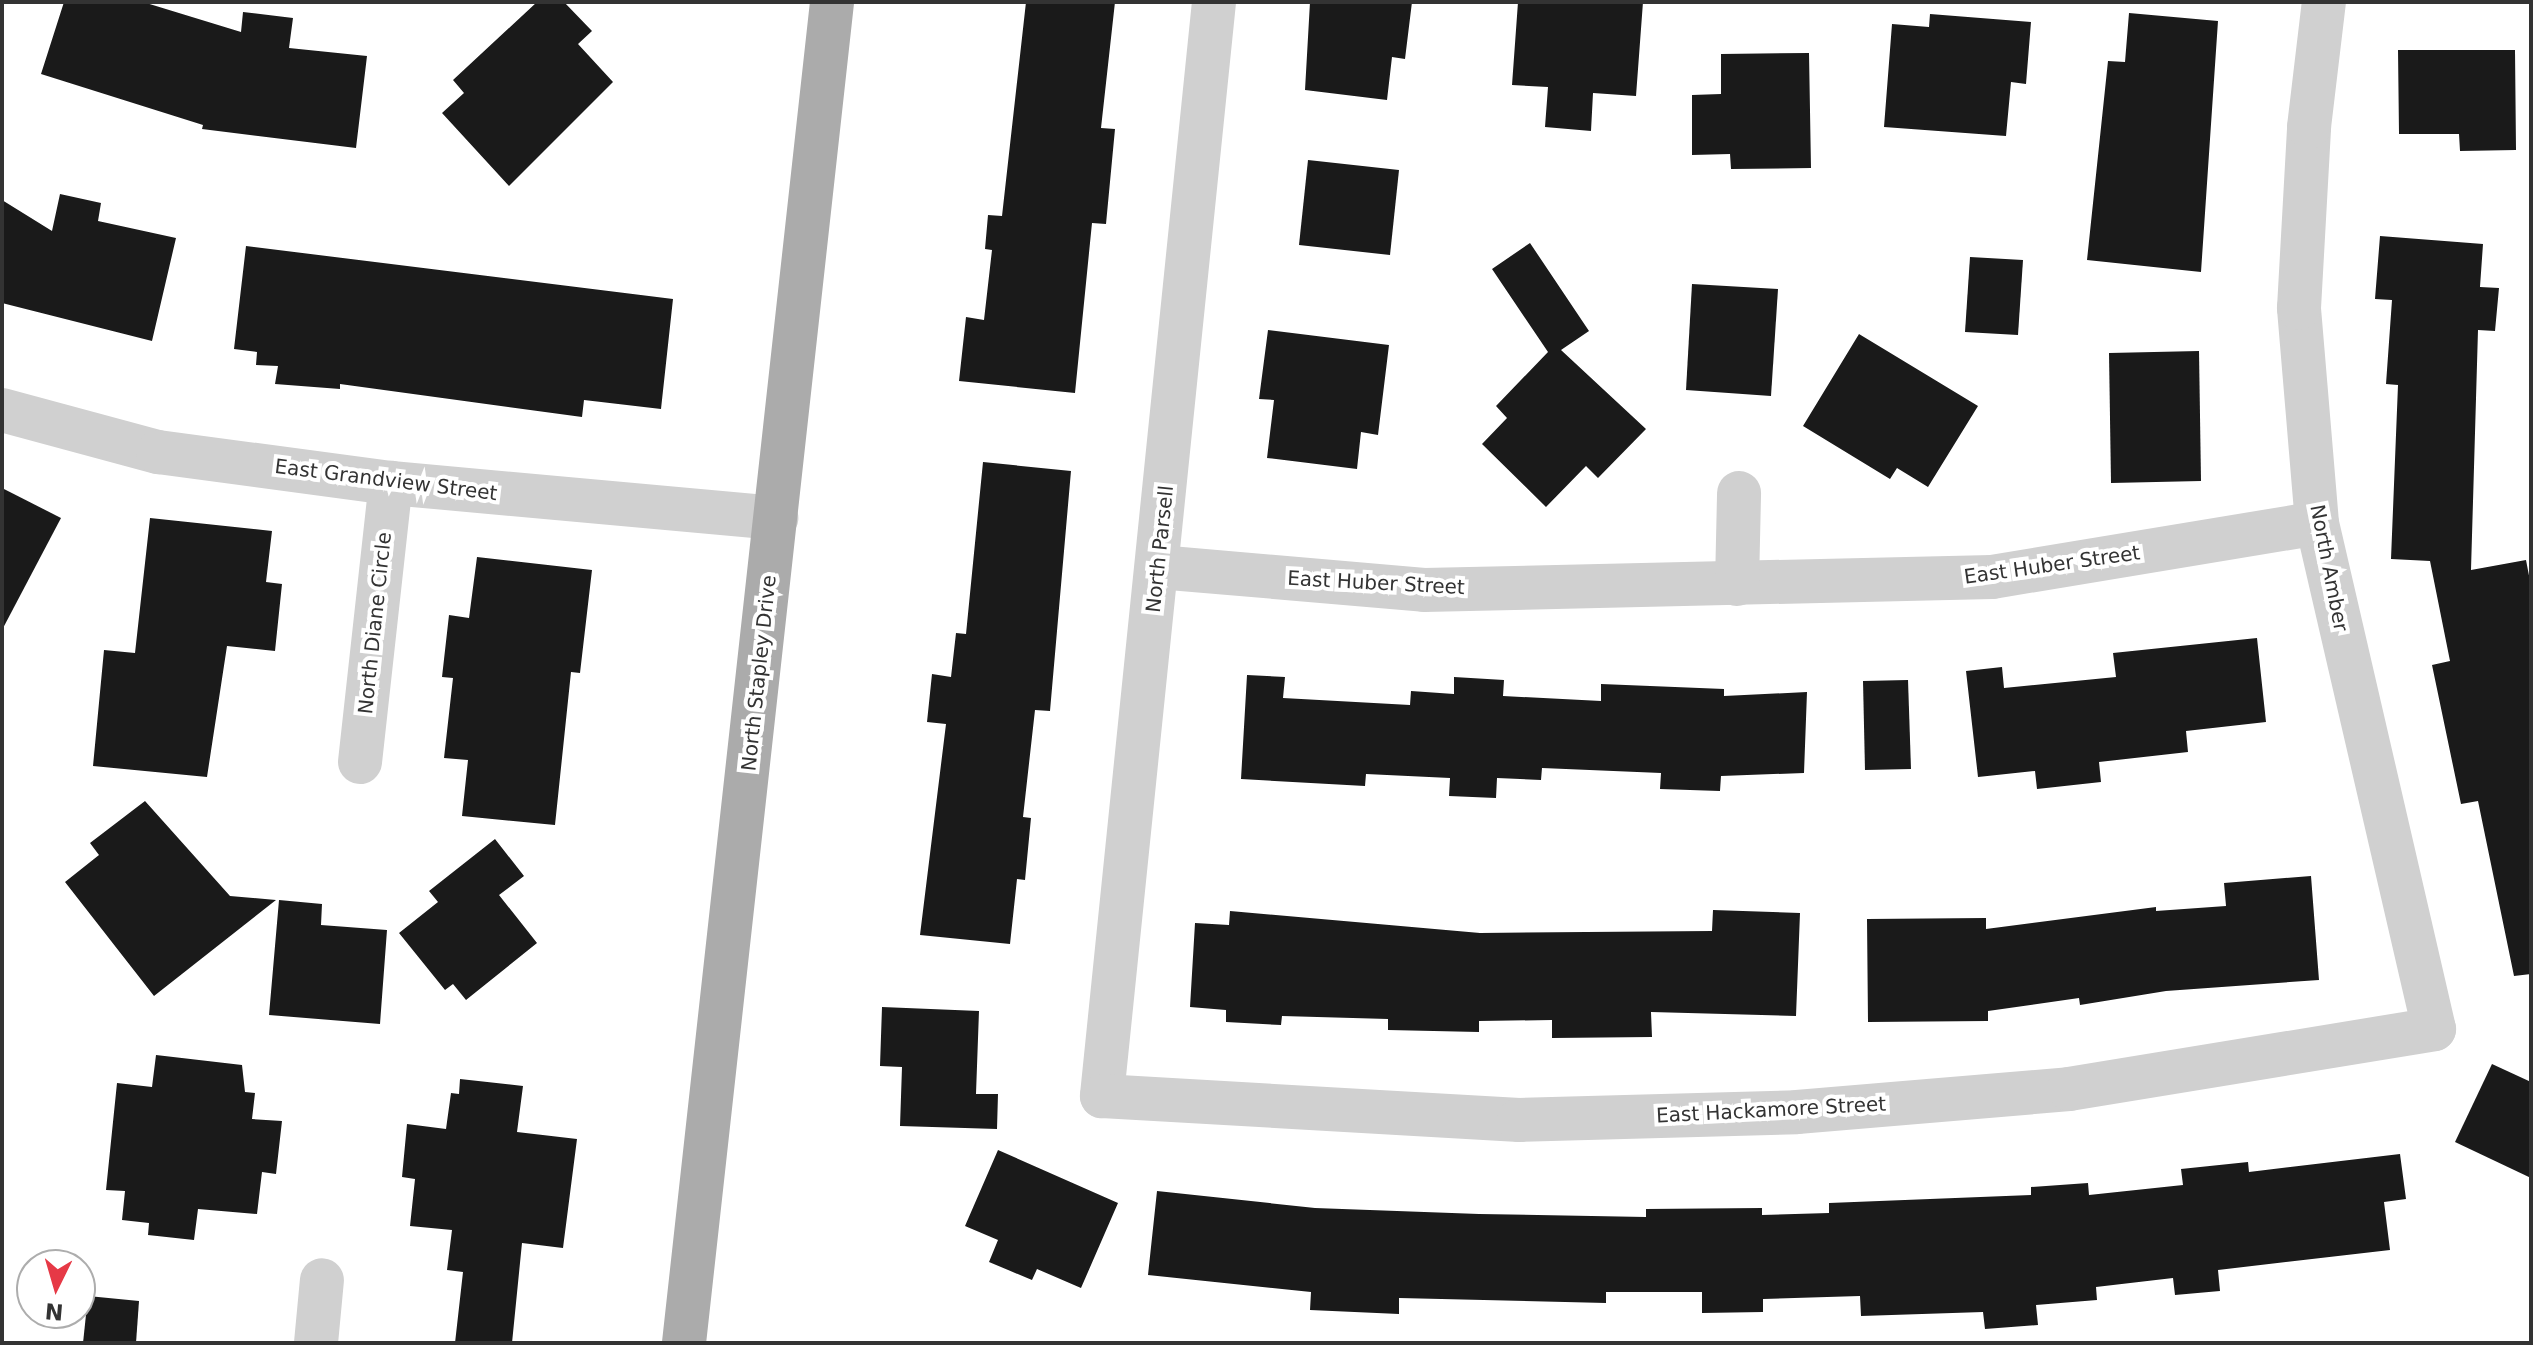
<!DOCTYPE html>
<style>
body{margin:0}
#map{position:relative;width:2533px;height:1345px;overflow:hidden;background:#fff;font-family:"DejaVu Sans",sans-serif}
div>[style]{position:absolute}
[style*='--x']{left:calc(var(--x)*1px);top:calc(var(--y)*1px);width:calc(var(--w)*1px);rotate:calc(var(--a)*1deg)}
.building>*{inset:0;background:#1a1a1a}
.minor>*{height:44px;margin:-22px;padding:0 22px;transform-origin:22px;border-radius:22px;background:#d0d0d0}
.major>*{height:44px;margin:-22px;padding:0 22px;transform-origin:22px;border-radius:22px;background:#ababab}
span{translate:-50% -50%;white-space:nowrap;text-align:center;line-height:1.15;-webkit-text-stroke:8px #fff;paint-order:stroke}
.street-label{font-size:20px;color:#333}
.frame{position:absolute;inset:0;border:4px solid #333;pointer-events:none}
.north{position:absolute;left:16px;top:1249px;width:80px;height:80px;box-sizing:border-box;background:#fff;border:2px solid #adadad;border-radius:50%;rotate:185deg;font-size:22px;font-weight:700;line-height:32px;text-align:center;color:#333}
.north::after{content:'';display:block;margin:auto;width:28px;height:36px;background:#e63946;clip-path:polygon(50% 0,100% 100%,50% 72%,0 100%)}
</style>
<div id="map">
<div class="building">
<div style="clip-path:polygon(64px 2px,143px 2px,241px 32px,243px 12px,293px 18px,289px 48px,367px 56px,356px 148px,202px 129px,203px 125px,41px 74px)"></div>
<div style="clip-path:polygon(537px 2px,564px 2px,592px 31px,578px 44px,613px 82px,509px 186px,442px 113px,464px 93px,453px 80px)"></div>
<div style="clip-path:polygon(1026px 2px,1115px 2px,1101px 128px,1115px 129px,1106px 224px,1092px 223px,1075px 393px,959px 381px,966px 317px,984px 320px,992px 250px,985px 249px,988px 215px,1002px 216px)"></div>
<div style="clip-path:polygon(1310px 2px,1412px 2px,1405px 59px,1392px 57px,1387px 100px,1305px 90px)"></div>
<div style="clip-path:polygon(1518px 2px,1643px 2px,1636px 96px,1593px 93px,1591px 131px,1545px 127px,1548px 87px,1512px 85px)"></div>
<div style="clip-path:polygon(2129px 13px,2218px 21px,2201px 272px,2087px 260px,2108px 61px,2125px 62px)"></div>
<div style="clip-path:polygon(1930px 14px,2031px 22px,2026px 84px,2011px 82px,2006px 136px,1884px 127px,1892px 24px,1929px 27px)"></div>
<div style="clip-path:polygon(2398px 50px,2515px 50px,2516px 150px,2460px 151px,2459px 134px,2399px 134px)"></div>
<div style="clip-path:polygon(1809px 53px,1811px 168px,1731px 169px,1730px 154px,1692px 155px,1692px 95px,1721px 94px,1721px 54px)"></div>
<div style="clip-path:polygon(1308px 160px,1399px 170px,1390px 255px,1299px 245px)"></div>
<div style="clip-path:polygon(60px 194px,101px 203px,98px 221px,176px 238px,152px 341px,2px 303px,2px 200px,52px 231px)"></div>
<div style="clip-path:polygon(2380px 236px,2483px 244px,2480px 287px,2499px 288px,2495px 331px,2478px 330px,2471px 570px,2526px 560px,2531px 586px,2531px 974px,2514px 976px,2478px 801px,2461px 804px,2432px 665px,2450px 661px,2430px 561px,2391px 559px,2398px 385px,2386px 384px,2392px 300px,2375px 299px)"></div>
<div style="clip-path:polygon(1530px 243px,1589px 331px,1561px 350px,1646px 429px,1598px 478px,1586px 466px,1546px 507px,1482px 444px,1507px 418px,1496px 406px,1548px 352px,1492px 269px)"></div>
<div style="clip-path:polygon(246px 246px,673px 299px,661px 409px,584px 400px,582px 417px,340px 384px,340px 389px,275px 384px,278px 366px,256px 365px,257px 352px,234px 349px)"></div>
<div style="clip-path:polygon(1970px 257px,2023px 260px,2018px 335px,1965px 332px)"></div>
<div style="clip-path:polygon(1692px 284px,1778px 289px,1771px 396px,1686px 390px)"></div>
<div style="clip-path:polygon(1268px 330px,1389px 345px,1378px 435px,1361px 432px,1357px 469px,1267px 458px,1274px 400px,1259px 399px)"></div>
<div style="clip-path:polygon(1859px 334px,1978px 406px,1928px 487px,1897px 468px,1890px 479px,1803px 426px)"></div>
<div style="clip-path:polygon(2199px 351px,2201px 481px,2111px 483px,2109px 353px)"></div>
<div style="clip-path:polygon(983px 462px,1071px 471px,1050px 711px,1035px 710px,1023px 817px,1031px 818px,1025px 880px,1017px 879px,1010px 944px,920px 935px,946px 724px,927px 722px,932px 674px,951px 677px,956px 633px,966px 634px)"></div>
<div style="clip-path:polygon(2px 488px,61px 518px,2px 630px)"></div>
<div style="clip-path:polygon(150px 518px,272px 531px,266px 582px,282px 584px,275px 651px,227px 646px,207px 777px,93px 766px,104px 650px,135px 653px)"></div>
<div style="clip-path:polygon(477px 557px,592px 570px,580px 673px,571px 672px,555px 825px,462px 816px,468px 760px,444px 758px,453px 678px,442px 677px,449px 615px,469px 618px)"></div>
<div style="clip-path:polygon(2257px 638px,2266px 722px,2186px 731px,2188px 752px,2099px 762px,2101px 782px,2037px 789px,2035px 771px,1978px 777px,1966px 671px,2002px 667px,2004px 688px,2116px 677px,2113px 653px)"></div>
<div style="clip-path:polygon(1247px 675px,1285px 677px,1283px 698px,1410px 705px,1411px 691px,1454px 694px,1454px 677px,1504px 680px,1503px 696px,1601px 701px,1601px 684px,1724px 689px,1724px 696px,1807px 692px,1804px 773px,1721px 776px,1720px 791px,1660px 789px,1661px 773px,1542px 768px,1541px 780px,1497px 778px,1496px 798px,1449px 796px,1450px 778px,1366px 774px,1365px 786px,1241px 779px)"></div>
<div style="clip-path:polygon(1908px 680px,1911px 769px,1865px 770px,1863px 681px)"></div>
<div style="clip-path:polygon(145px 801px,230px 896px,276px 900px,154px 996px,65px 882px,99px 855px,90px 843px)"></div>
<div style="clip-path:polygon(495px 839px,524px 876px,499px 895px,537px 943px,466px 1000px,453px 984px,445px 990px,399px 933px,438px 902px,429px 891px)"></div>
<div style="clip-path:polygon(2311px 876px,2319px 980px,2166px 991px,2080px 1005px,2079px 998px,1988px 1011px,1988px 1021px,1868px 1022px,1867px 919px,1986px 918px,1986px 929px,2156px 907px,2156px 911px,2226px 906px,2224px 883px)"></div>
<div style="clip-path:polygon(279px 900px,322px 904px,321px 925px,387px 930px,380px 1024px,269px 1015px)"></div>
<div style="clip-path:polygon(1713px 910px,1800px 913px,1796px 1016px,1651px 1012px,1652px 1037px,1552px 1038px,1552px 1020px,1479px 1021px,1479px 1032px,1388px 1030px,1388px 1019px,1282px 1016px,1281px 1025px,1226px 1022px,1226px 1010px,1190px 1007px,1195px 923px,1229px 925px,1230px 911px,1480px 933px,1712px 931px)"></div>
<div style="clip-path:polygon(882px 1007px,979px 1011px,976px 1094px,998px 1094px,997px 1129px,900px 1126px,902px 1067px,880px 1066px)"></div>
<div style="clip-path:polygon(156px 1055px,242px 1065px,245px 1092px,255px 1093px,252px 1119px,282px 1121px,276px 1174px,262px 1172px,257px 1214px,198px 1209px,194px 1240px,148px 1235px,149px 1223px,122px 1220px,125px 1191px,106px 1190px,117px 1083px,152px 1087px)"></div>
<div style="clip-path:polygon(2492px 1064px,2531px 1082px,2531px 1178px,2455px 1142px)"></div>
<div style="clip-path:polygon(460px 1079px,523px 1086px,517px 1132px,577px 1139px,563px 1248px,522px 1243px,512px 1343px,455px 1343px,463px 1272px,447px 1270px,452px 1230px,410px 1226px,415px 1179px,402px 1177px,407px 1124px,446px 1129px,451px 1093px,459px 1094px)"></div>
<div style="clip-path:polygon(998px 1150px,1118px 1203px,1081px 1288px,1037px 1269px,1032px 1280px,989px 1262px,998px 1240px,965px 1226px)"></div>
<div style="clip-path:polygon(2400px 1154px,2406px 1199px,2384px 1202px,2390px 1250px,2218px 1270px,2220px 1291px,2175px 1295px,2173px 1278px,2096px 1287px,2097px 1300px,2036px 1305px,2038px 1325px,1985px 1329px,1983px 1312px,1861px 1316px,1860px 1296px,1763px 1299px,1763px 1312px,1702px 1313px,1702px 1292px,1606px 1292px,1606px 1303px,1399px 1298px,1399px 1314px,1310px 1310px,1311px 1292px,1148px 1275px,1157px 1191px,1315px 1208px,1479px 1214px,1646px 1217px,1646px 1209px,1762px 1208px,1762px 1215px,1829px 1213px,1829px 1203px,2031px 1195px,2031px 1187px,2088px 1183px,2089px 1195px,2183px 1185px,2181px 1169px,2248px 1162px,2249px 1172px)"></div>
<div style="clip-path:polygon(88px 1296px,139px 1301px,136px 1343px,83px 1343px)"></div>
</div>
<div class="minor">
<div style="--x:1214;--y:2;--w:1100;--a:95.85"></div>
<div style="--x:1102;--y:1096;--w:418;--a:3.3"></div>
<div style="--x:1519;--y:1120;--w:278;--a:-1.6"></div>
<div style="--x:1797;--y:1112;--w:273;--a:-4.8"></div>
<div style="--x:2069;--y:1089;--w:370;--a:-9.3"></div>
<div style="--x:2434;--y:1029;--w:519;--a:-103.02"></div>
<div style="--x:2317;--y:523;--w:216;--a:-94.8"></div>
<div style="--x:2299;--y:308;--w:181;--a:-86.8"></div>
<div style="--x:2309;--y:127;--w:126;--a:-83.2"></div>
<div style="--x:2;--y:410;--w:162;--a:15.1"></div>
<div style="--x:158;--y:452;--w:235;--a:7.6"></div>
<div style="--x:391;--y:483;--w:387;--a:5.2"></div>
<div style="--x:1158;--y:567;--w:267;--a:4.9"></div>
<div style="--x:1424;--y:590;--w:568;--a:-1.31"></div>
<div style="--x:1992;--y:577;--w:329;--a:-9.4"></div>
<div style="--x:1737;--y:584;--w:91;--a:-88.7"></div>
<div style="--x:360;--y:762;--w:281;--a:-83.7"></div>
<div style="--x:316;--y:1343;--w:63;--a:-84.6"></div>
</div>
<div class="major">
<div style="--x:684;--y:1343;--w:1349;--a:-83.7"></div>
</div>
<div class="street-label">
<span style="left:386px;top:480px;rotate:7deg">East Grandview Street</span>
<span style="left:1160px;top:549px;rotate:-84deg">North Parsell</span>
<span style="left:2052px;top:565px;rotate:-8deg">East Huber Street</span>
<span style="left:2329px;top:568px;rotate:79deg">North Amber</span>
<span style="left:1376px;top:583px;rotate:3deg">East Huber Street</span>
<span style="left:375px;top:623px;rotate:-84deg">North Diane Circle</span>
<span style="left:759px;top:673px;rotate:-84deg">North Stapley Drive</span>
<span style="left:1771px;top:1110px;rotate:-3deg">East Hackamore Street</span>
</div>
<div class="frame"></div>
<div class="north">N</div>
</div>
